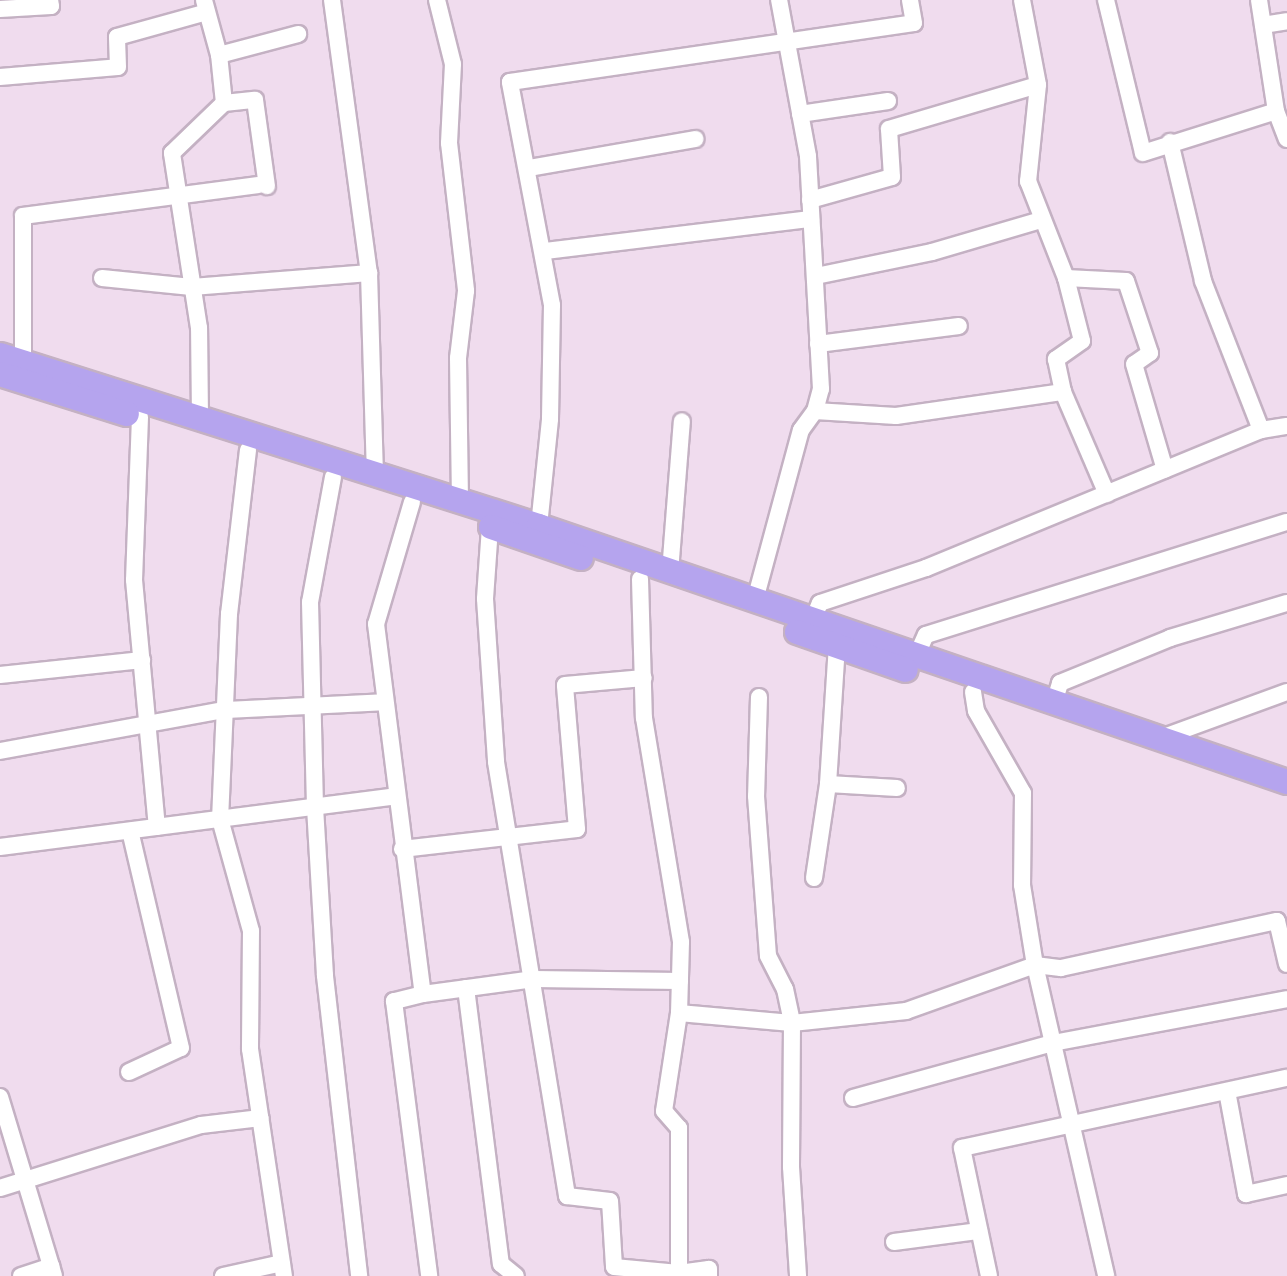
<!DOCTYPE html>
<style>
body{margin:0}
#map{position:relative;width:1287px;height:1276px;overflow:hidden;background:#f0dcee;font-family:"PT Sans Narrow",sans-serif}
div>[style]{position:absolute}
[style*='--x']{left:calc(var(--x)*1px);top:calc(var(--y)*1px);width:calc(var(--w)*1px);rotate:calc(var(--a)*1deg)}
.roads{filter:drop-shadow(2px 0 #c4b1c3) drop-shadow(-2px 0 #c4b1c3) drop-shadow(0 2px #c4b1c3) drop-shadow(0 -2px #c4b1c3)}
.minor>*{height:16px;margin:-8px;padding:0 8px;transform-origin:8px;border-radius:8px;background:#fff}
.highway>*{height:24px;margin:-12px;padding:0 12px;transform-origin:12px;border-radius:12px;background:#b5a4ee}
span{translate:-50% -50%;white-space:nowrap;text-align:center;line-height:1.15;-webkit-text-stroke:8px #fff;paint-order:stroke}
</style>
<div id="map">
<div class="roads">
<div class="minor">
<div style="--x:332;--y:0;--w:275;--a:82.3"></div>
<div style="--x:369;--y:273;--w:201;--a:88.3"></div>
<div style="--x:437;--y:0;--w:66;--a:76"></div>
<div style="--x:453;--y:64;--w:79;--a:92.9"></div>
<div style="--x:449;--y:143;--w:149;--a:83.4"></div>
<div style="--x:466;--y:291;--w:67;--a:96.8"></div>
<div style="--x:458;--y:358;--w:143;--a:89.2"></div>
<div style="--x:1022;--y:0;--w:86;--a:79.3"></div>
<div style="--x:1038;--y:85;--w:97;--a:95.9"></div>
<div style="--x:1028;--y:181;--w:104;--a:68.6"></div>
<div style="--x:1066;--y:278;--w:65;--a:75.7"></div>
<div style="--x:1082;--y:341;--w:32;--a:145"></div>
<div style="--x:1056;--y:359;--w:34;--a:78"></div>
<div style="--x:1106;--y:0;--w:157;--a:76.4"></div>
<div style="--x:1143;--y:153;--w:139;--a:-17.5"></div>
<div style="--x:1259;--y:0;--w:112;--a:81.3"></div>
<div style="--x:1276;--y:111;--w:30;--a:69"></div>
<div style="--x:0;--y:9;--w:51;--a:-3.4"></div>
<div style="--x:51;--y:6;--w:6;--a:-99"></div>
<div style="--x:1263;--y:25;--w:24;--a:-9"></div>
<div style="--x:219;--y:55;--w:82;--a:-14.9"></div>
<div style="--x:0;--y:77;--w:118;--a:-4.8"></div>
<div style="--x:118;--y:67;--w:30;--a:-92"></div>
<div style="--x:117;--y:37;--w:93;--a:-15.5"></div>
<div style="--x:224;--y:103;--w:31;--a:-6"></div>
<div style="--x:255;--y:100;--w:87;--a:82.1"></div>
<div style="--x:800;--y:114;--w:89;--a:-8.4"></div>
<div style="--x:1170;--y:142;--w:143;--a:76.6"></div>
<div style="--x:1203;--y:281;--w:160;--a:68.7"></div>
<div style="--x:529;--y:168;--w:169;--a:-9.9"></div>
<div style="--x:810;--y:200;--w:85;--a:-15.7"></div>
<div style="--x:892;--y:177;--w:48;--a:-93.6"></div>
<div style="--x:889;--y:129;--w:155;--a:-16.5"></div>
<div style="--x:545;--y:251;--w:268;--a:-6.9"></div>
<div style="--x:816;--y:276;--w:118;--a:-11.7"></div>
<div style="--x:932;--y:252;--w:114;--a:-16.4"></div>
<div style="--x:102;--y:278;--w:90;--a:5.7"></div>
<div style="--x:192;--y:287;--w:178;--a:-4.5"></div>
<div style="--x:1066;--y:278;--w:60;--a:2.9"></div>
<div style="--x:1126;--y:281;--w:76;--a:71.6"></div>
<div style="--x:1150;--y:353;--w:19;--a:145"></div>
<div style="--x:1134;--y:364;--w:110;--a:73.7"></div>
<div style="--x:818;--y:344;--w:142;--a:-7.3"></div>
<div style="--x:23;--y:362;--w:146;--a:-90"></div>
<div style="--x:23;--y:216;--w:237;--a:-7.5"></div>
<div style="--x:815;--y:411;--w:81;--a:3.5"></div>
<div style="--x:896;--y:416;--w:169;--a:-8.2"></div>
<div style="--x:1063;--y:392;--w:111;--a:66.7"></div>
<div style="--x:140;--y:417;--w:163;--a:92.1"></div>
<div style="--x:134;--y:580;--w:248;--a:84.7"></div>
<div style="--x:200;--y:419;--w:91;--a:-90.6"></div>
<div style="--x:199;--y:328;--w:177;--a:-98.8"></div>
<div style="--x:172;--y:153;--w:72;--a:-43.9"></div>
<div style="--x:224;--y:103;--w:48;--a:-95.9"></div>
<div style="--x:219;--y:55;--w:57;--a:-105.3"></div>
<div style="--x:248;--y:450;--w:165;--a:96.6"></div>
<div style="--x:229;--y:614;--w:205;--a:92.5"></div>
<div style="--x:220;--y:819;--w:116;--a:74.5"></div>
<div style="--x:251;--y:931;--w:118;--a:90.5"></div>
<div style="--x:250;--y:1049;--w:230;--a:81.5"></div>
<div style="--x:333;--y:477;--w:127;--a:100.4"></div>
<div style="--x:310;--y:602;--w:205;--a:88.6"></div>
<div style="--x:315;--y:807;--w:169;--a:86.6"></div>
<div style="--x:325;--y:976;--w:302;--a:83.5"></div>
<div style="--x:412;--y:502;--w:127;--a:106.4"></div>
<div style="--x:376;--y:624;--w:373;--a:82.8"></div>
<div style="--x:423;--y:994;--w:30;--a:166"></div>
<div style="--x:394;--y:1001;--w:277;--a:82.7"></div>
<div style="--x:539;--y:526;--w:108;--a:-84.1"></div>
<div style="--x:550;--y:419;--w:114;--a:-89"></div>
<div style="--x:552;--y:305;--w:227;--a:-100.7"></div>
<div style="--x:510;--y:82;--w:408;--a:-8.3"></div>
<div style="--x:914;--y:23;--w:23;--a:-100"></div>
<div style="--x:490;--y:527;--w:72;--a:94"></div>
<div style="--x:485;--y:599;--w:163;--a:86.1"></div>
<div style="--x:496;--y:762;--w:440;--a:80.7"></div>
<div style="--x:567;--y:1196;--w:43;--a:6.6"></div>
<div style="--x:610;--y:1201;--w:66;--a:86.5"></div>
<div style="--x:614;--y:1267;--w:65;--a:5.3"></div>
<div style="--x:679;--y:1273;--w:30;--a:-8"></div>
<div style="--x:709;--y:1269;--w:7;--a:90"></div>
<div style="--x:670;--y:572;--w:151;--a:-85.5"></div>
<div style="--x:640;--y:579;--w:139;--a:88.4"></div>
<div style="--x:644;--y:718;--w:227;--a:80.6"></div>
<div style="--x:681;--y:942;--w:71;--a:91.6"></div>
<div style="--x:679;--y:1013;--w:99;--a:98.7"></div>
<div style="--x:664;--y:1111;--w:23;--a:49"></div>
<div style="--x:679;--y:1128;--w:148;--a:90"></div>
<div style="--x:755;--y:600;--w:176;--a:-74.9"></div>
<div style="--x:801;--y:430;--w:24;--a:-54"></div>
<div style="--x:815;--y:411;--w:23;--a:-75"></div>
<div style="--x:821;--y:389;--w:233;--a:-93.2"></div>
<div style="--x:808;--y:156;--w:159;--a:-100.5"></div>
<div style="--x:813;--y:620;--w:18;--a:-68"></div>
<div style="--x:820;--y:603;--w:112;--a:-18.3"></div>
<div style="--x:926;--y:568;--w:362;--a:-22.4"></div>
<div style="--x:1261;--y:430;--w:26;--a:-9"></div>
<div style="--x:916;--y:657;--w:24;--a:-66"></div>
<div style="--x:926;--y:635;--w:378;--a:-17.4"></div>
<div style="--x:0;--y:675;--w:143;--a:-6"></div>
<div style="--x:973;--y:692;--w:19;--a:81"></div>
<div style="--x:976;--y:711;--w:95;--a:60.2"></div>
<div style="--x:1023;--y:793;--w:92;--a:90.6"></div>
<div style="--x:1022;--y:885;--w:81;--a:80.8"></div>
<div style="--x:1035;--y:965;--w:319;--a:77.1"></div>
<div style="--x:759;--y:697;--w:99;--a:91.7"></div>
<div style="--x:756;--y:796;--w:160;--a:85.7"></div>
<div style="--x:768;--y:956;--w:37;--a:63"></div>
<div style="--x:785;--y:989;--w:35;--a:78"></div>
<div style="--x:792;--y:1023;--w:144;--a:90.4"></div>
<div style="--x:791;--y:1167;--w:109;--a:86.3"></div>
<div style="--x:1054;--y:703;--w:21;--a:-73"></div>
<div style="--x:1060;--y:683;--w:119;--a:-22.2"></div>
<div style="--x:1170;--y:638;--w:122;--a:-16.7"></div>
<div style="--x:1161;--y:738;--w:134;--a:-20.1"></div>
<div style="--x:0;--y:751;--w:228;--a:-10.4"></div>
<div style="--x:224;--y:710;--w:161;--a:-2.8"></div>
<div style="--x:828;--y:784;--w:69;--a:3.3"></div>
<div style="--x:0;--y:847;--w:399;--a:-7.3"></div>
<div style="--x:402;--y:849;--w:176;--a:-6.5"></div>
<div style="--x:577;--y:829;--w:144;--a:-94.8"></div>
<div style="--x:565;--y:685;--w:79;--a:-5.1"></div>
<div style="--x:814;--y:878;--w:95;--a:-81.5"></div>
<div style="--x:828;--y:784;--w:138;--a:-86.3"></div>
<div style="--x:466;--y:988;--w:278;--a:82.8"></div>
<div style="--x:501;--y:1264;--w:19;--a:39"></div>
<div style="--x:423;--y:994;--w:112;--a:-7.7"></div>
<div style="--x:534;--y:979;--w:146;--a:0.8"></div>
<div style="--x:679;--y:1013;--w:113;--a:5.1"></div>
<div style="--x:792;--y:1023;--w:115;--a:-6"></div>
<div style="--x:906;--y:1011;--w:137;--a:-19.6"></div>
<div style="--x:1035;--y:965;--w:26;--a:7"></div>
<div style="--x:1061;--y:968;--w:221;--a:-12.3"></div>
<div style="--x:1277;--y:921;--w:44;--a:76.9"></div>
<div style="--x:129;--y:1072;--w:57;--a:-24.8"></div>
<div style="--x:181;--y:1048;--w:223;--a:-103.2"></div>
<div style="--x:1227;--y:1091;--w:105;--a:79.5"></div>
<div style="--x:1246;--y:1194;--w:42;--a:-12.4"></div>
<div style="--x:0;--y:1097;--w:187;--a:73.2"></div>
<div style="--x:853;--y:1098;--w:207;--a:-15.4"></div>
<div style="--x:1053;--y:1043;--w:238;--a:-10.6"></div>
<div style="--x:0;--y:1188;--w:211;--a:-17.4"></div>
<div style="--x:201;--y:1125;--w:60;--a:-6.7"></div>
<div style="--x:894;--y:1242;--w:86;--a:-7.4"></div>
<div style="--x:21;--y:1276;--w:32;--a:-18"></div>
<div style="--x:223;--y:1276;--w:60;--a:-12.4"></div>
<div style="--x:989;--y:1276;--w:131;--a:-101.9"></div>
<div style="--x:962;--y:1148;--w:332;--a:-12.2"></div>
</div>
<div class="highway">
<div style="--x:0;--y:355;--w:565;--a:17.6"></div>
<div style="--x:539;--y:526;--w:791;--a:18.89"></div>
<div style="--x:0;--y:374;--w:133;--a:17.5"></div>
<div style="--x:491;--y:527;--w:95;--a:19"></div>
<div style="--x:797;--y:632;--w:115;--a:19.2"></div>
</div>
</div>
</div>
